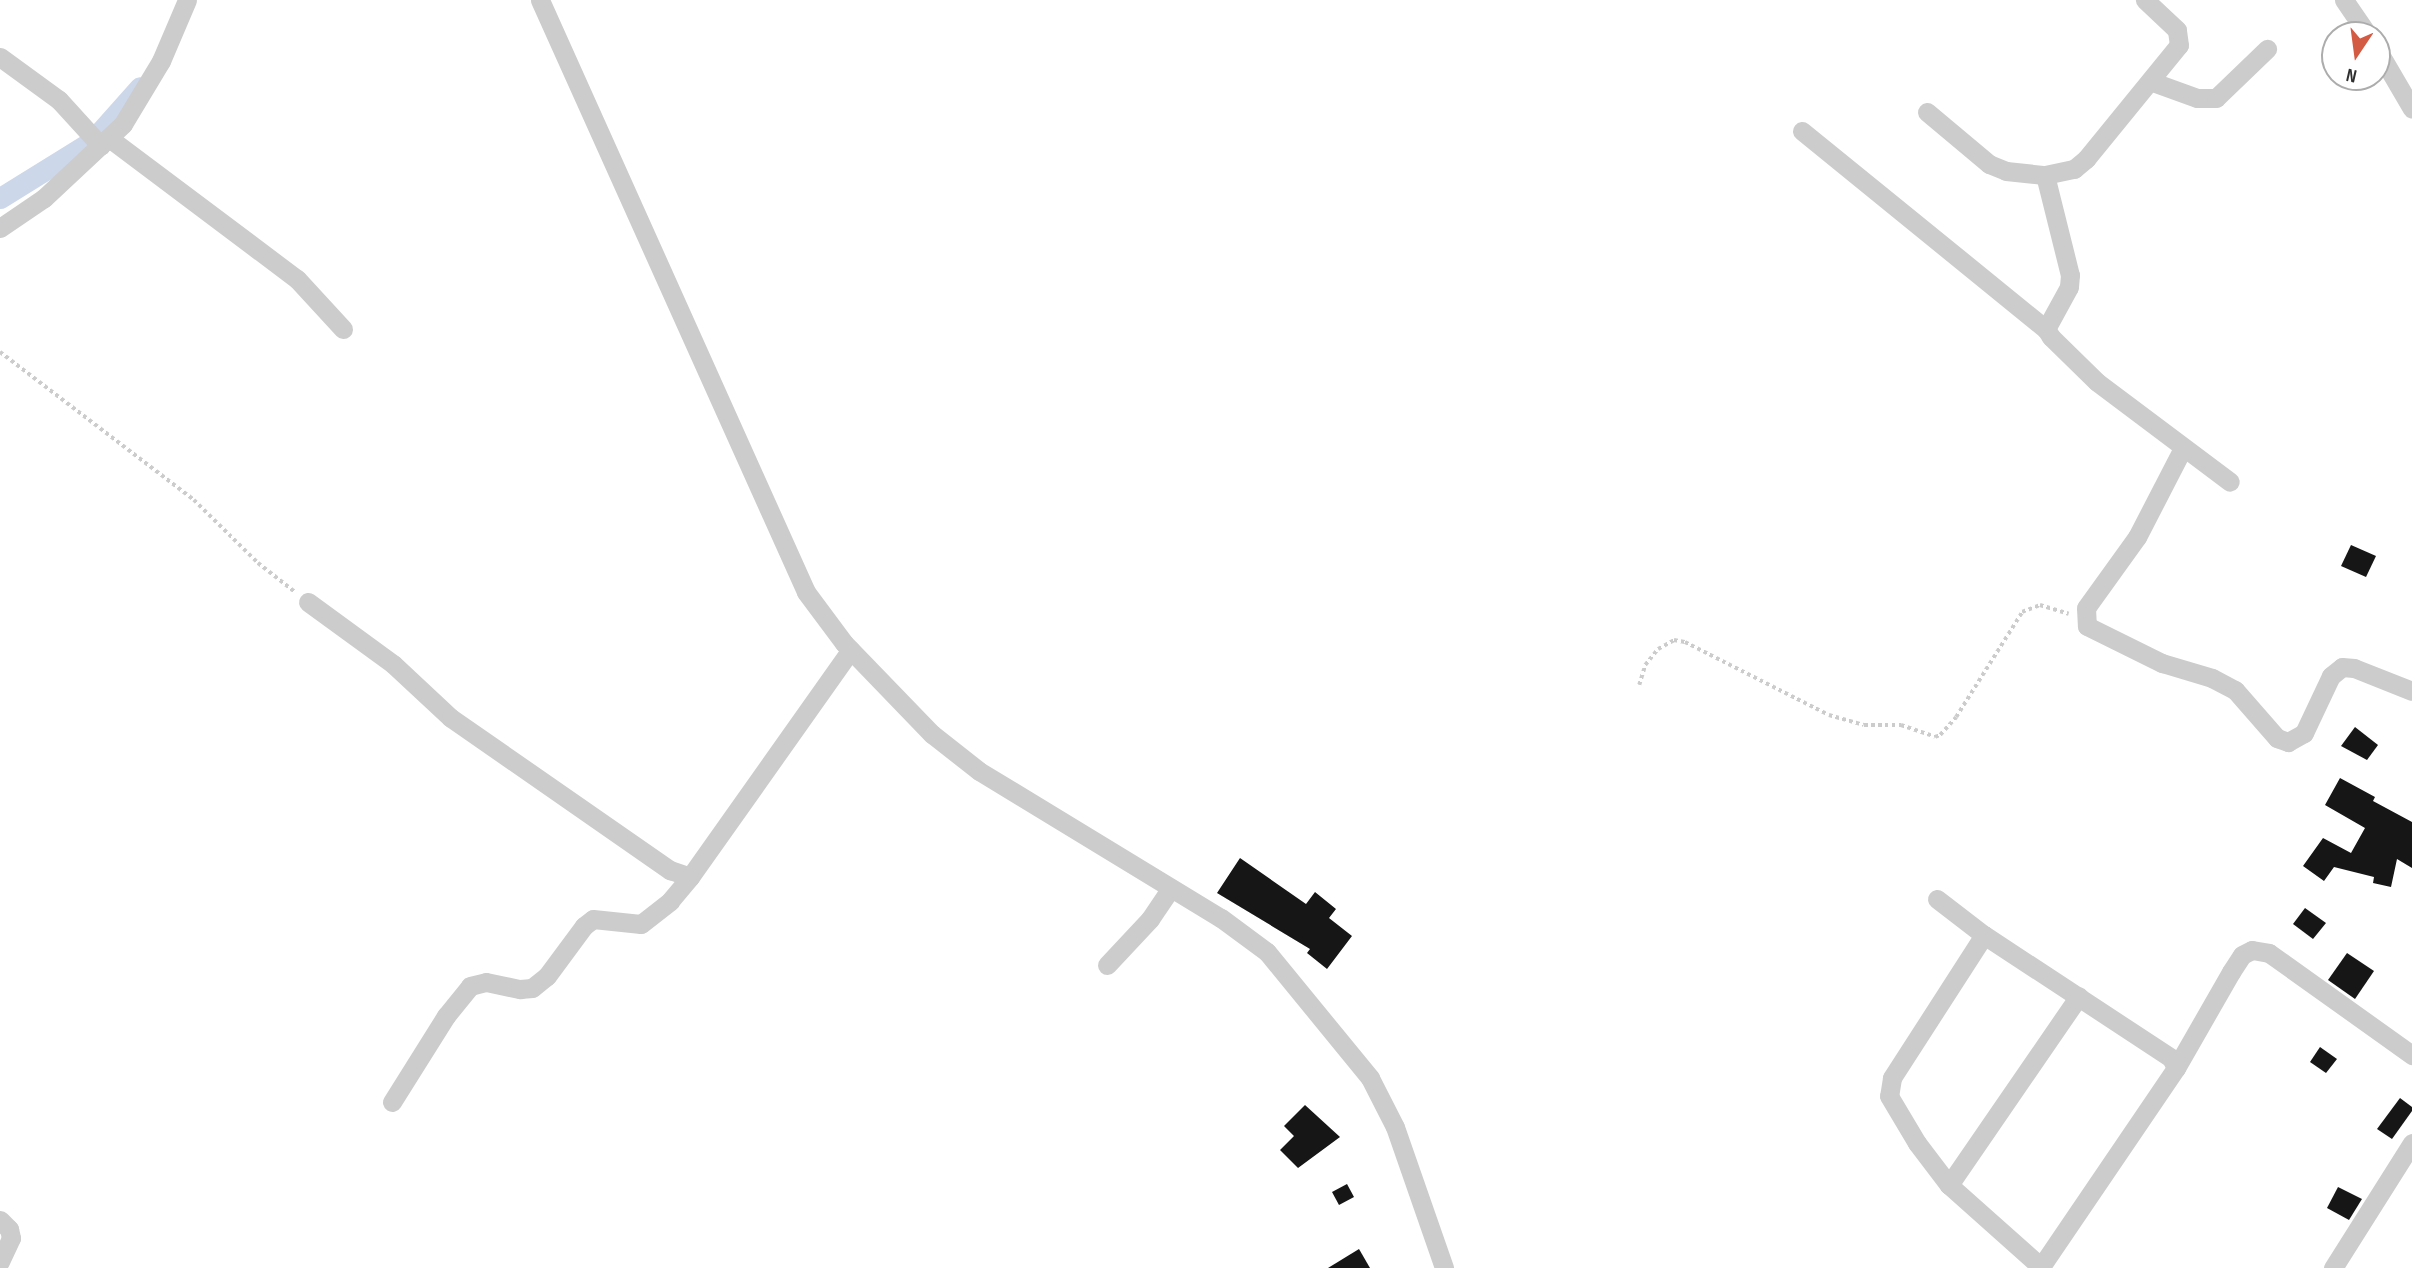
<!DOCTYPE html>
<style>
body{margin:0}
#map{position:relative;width:2412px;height:1268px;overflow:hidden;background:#fff;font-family:"Sofia Sans Condensed",sans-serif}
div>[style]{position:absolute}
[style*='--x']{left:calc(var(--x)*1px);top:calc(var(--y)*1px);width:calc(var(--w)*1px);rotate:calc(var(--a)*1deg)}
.canal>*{height:21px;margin:-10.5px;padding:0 10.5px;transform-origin:10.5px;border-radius:10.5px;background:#ccd7e9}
.building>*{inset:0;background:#161616}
.path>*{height:3.5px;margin-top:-1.75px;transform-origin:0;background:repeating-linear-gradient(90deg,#ccc 0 3.5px,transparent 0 7px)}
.minor>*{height:19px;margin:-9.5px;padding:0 9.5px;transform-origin:9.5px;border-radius:9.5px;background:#ccc}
span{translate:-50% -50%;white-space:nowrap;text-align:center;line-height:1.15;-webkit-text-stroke:7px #fff;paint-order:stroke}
.north{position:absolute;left:2321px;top:21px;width:70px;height:70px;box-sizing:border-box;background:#fff;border:2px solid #acacac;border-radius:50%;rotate:193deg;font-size:19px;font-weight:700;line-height:28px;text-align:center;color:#2f2f2f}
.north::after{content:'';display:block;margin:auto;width:24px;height:32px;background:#d45b43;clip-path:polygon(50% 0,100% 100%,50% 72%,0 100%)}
</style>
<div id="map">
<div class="canal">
<div style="--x:0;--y:198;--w:108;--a:-31.8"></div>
<div style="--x:92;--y:141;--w:72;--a:-48.4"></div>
</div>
<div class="building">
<div style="clip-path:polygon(2351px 545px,2376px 556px,2366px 577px,2341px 566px)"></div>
<div style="clip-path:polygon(2355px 727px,2378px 745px,2367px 760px,2341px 746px)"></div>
<div style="clip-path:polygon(2340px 778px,2375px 797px,2373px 801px,2412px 822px,2412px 868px,2397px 859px,2391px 887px,2373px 883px,2374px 877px,2334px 867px,2324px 881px,2303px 866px,2323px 838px,2351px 853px,2365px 828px,2325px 805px)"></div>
<div style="clip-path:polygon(1240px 858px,1306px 904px,1315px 892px,1336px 909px,1329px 918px,1352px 936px,1327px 969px,1307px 953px,1310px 949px,1217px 893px)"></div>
<div style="clip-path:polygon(2305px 908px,2326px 923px,2313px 939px,2293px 924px)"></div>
<div style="clip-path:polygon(2347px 953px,2374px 971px,2355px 999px,2328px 980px)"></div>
<div style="clip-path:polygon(2320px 1047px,2337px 1059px,2326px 1073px,2310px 1062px)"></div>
<div style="clip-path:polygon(2400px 1098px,2412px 1107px,2412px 1111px,2392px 1139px,2377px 1129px)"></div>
<div style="clip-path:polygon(1305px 1105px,1340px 1137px,1298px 1168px,1280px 1150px,1294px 1136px,1284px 1126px)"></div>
<div style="clip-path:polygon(1347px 1184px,1354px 1197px,1339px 1205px,1332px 1192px)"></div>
<div style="clip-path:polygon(2338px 1187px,2362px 1199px,2349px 1220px,2327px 1208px)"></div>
<div style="clip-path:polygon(1359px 1249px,1370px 1268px,1328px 1268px)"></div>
</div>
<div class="path">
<div style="--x:0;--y:352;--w:244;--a:37.3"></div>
<div style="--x:194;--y:500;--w:90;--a:44.5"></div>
<div style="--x:258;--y:563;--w:47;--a:38.1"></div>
<div style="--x:1639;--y:685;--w:21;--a:-73"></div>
<div style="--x:1645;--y:665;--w:21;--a:-51"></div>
<div style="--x:1658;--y:649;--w:18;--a:-29"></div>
<div style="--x:1674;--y:640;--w:11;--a:10"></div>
<div style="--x:1685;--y:642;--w:161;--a:26.9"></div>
<div style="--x:1829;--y:715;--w:36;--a:16"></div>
<div style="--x:1864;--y:725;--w:37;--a:0"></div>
<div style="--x:1901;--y:725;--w:36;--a:19"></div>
<div style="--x:1935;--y:737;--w:5;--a:-22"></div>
<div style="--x:1940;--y:735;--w:24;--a:-48"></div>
<div style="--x:1956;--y:717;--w:124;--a:-57.8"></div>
<div style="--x:2022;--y:612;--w:19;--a:-21"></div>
<div style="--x:2040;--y:605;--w:30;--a:17"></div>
</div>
<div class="minor">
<div style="--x:540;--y:0;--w:649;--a:65.8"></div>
<div style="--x:806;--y:592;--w:64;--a:53.3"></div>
<div style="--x:844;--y:643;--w:127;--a:46"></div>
<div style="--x:932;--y:734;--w:60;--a:38.2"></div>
<div style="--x:979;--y:771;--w:283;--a:31.3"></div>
<div style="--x:1221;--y:918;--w:57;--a:36.5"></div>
<div style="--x:1267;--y:952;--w:163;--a:50.7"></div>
<div style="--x:1370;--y:1078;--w:55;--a:63"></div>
<div style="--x:1395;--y:1127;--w:149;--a:70.8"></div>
<div style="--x:2344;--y:0;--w:42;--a:55.6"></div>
<div style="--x:2377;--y:49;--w:69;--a:59.7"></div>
<div style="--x:0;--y:57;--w:73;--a:36.1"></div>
<div style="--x:59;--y:100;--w:62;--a:47.6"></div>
<div style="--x:2150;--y:81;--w:50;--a:19.9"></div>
<div style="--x:2197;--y:98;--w:19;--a:0"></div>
<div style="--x:2216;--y:98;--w:71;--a:-43.9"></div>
<div style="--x:1927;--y:112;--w:81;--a:40"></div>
<div style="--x:1989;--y:164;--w:18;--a:22"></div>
<div style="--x:2006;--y:171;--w:39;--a:6"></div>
<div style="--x:2045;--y:175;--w:30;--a:-12"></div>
<div style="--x:2074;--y:169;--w:16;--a:-40"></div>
<div style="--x:2086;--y:159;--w:147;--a:-50.8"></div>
<div style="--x:2179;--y:45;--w:15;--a:-98"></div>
<div style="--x:2177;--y:30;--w:44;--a:-136.8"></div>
<div style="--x:1802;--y:131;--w:314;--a:39.1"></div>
<div style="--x:109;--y:138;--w:235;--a:36.9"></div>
<div style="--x:297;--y:279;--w:68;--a:47.4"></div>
<div style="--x:2045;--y:175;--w:103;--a:76"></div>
<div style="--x:2070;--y:275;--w:12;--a:95"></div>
<div style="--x:2069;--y:287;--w:48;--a:118.7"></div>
<div style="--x:2046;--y:329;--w:9;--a:58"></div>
<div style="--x:2051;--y:337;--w:64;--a:44.4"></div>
<div style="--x:2097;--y:382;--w:166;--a:36.9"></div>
<div style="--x:0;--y:228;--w:53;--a:-34.3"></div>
<div style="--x:44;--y:198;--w:108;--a:-43.1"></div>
<div style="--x:123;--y:124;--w:74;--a:-58.9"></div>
<div style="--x:161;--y:61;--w:66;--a:-66.9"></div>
<div style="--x:2183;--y:448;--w:100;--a:117.3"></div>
<div style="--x:2137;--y:537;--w:87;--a:125.7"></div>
<div style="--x:2086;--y:608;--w:18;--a:87"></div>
<div style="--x:2087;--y:626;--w:84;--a:26.3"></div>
<div style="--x:2162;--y:663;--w:52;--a:16.7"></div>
<div style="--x:2212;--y:678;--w:26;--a:28"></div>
<div style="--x:2235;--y:690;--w:64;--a:48.8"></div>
<div style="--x:2277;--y:738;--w:12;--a:20"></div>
<div style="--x:2288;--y:742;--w:18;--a:-29"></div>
<div style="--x:2304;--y:733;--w:63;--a:-64.7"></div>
<div style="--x:2331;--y:676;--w:14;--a:-39"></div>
<div style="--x:2342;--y:667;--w:12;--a:5"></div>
<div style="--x:2354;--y:668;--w:62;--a:21.6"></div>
<div style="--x:308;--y:602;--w:105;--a:36.1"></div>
<div style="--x:393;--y:664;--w:79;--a:43"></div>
<div style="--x:451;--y:718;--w:267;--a:34.8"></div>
<div style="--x:670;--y:870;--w:21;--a:19"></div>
<div style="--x:690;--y:877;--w:278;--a:-54.7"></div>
<div style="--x:1937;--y:899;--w:59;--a:37.5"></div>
<div style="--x:1984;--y:935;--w:224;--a:33.3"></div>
<div style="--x:2171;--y:1058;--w:11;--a:63"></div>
<div style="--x:2176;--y:1068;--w:240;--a:124.2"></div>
<div style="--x:1984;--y:935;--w:170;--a:122.8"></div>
<div style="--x:1892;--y:1078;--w:18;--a:99"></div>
<div style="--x:1889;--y:1096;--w:55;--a:59.2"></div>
<div style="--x:1917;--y:1143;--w:53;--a:52.7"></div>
<div style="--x:1949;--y:1185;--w:125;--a:41.7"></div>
<div style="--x:1107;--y:965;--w:63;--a:-46.9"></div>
<div style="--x:1150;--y:919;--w:37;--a:-56"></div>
<div style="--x:2176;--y:1068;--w:111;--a:-60.2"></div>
<div style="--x:2231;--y:972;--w:20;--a:-57"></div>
<div style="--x:2242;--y:955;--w:11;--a:-27"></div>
<div style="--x:2252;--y:950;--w:17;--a:10"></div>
<div style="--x:2269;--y:953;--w:176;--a:35.5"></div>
<div style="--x:392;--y:1102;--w:102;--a:-57.9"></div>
<div style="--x:446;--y:1016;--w:38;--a:-51"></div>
<div style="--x:470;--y:986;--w:16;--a:-14"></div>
<div style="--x:486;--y:982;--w:35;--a:12"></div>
<div style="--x:520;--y:989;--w:12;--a:-5"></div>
<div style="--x:532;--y:988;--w:19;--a:-39"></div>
<div style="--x:547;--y:976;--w:62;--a:-53.5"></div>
<div style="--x:584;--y:926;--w:11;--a:-38"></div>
<div style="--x:593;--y:919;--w:48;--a:5.9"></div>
<div style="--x:641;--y:924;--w:37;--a:-38"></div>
<div style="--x:670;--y:901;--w:31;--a:-50"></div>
<div style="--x:1949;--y:1185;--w:229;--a:-55.5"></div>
<div style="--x:0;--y:1220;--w:13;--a:45"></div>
<div style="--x:9;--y:1229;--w:9;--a:77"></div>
<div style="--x:11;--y:1238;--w:26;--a:115"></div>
<div style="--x:2333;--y:1268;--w:148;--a:-57.7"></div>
</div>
<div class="north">N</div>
</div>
